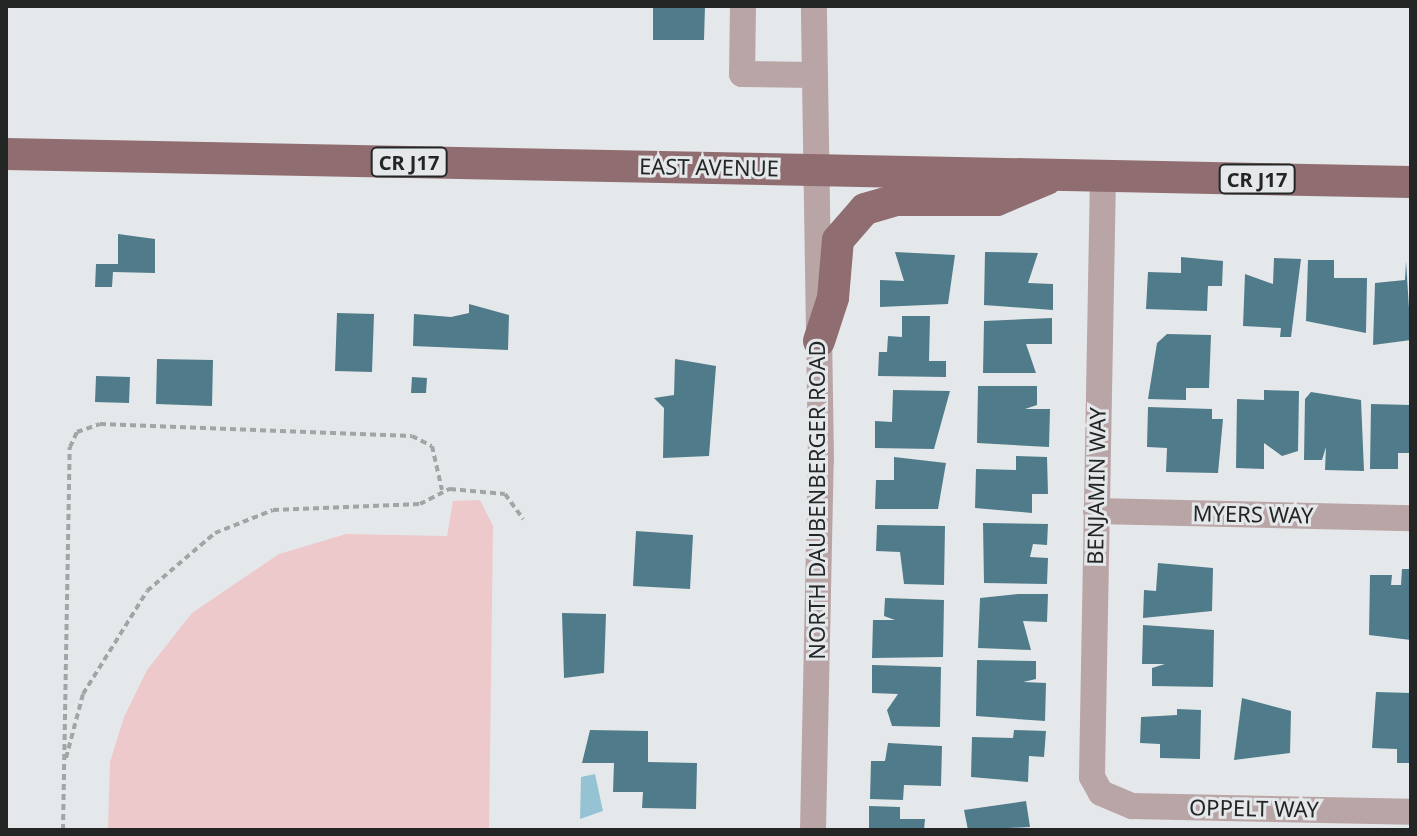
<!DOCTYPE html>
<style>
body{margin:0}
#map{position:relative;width:1417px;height:836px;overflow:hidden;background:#e5e8ea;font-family:"Noto Sans",sans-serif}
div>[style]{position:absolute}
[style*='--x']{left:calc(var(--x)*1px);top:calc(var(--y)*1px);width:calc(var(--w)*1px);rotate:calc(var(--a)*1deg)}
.green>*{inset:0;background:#eec9cc}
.water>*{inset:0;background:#95c3d3}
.building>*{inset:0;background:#4f7b8a}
.path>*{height:4px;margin-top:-2px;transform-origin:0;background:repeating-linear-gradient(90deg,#a2a5a6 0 6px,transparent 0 10px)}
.minor>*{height:26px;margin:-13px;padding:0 13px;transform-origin:13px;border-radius:13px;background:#b9a5a6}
.major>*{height:32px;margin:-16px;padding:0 16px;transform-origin:16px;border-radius:16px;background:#906d70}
span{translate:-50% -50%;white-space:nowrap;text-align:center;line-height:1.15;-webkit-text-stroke:6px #e5e8ea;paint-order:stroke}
.shield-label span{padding:2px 6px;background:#e5e8ea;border:2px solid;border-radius:6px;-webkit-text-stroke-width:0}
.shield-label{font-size:20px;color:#242626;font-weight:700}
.street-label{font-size:22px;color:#242626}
.frame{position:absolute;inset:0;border:8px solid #242626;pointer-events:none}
</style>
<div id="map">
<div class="green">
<div style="clip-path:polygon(480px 500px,493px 526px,489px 830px,108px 830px,110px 762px,124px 717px,147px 670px,192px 613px,279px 554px,346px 534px,447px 536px,453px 501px)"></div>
</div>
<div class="water">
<div style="clip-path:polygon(595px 774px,603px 811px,580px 819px,581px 777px)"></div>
</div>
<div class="building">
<div style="clip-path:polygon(653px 6px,705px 6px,704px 40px,653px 40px)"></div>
<div style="clip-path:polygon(118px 234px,155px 239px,155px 273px,113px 272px,112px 287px,95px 287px,96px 264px,118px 264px)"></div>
<div style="clip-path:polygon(895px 252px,955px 255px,948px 304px,880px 307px,880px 280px,904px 281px)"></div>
<div style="clip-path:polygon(985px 252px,1038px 253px,1028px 283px,1053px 284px,1053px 310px,984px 305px)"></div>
<div style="clip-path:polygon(1181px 257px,1223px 261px,1222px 286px,1208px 286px,1207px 311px,1146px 309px,1148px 272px,1181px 273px)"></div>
<div style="clip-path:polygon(1274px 258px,1301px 259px,1291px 337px,1280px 337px,1281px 328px,1243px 326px,1245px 274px,1273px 284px)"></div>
<div style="clip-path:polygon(1308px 260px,1334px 260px,1334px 278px,1367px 278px,1366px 333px,1306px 321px)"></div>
<div style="clip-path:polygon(1406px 261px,1411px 340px,1373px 345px,1375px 283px,1405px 280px)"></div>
<div style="clip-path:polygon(469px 304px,509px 315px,508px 350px,413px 346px,414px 314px,451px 317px,469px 313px)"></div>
<div style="clip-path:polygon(337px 313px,374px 314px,372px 372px,335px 371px)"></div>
<div style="clip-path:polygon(902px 316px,930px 316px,929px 361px,946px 361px,946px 377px,878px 376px,879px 352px,887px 352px,888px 336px,902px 337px)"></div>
<div style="clip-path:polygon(1052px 318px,1052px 344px,1026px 344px,1036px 373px,983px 373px,984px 321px)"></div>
<div style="clip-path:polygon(1167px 334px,1211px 335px,1209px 388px,1186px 388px,1186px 400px,1148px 399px,1157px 343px)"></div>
<div style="clip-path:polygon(157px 359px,213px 360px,212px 406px,156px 404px)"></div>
<div style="clip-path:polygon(675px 359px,716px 366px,709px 456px,663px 458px,664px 408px,654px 398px,674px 395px)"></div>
<div style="clip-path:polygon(96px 376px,130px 377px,129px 403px,95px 402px)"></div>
<div style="clip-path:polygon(412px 377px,427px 378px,426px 393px,411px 393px)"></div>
<div style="clip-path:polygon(978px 386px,1037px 386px,1037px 405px,1025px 409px,1050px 409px,1049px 447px,977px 443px)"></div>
<div style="clip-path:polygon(893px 390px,950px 391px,934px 449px,875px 448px,875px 421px,892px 422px)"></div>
<div style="clip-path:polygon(1264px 390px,1299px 391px,1298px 451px,1282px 456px,1264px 443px,1264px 469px,1236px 468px,1237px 399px,1264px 400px)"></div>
<div style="clip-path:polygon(1311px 392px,1361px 400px,1364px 471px,1325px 470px,1326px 447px,1322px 460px,1304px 460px,1305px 399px)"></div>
<div style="clip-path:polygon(1371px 404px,1411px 405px,1411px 453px,1398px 453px,1398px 469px,1370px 469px)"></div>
<div style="clip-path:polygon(1148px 407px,1212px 409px,1212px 419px,1223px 419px,1218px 473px,1166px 472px,1167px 448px,1147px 447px)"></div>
<div style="clip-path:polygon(1016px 456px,1047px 457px,1048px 494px,1032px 494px,1032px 513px,975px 508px,976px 469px,1016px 470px)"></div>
<div style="clip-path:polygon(894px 457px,946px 463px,938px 509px,875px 509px,876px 480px,894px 480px)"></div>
<div style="clip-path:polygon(983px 523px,1048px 524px,1047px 545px,1033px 544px,1030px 557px,1048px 558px,1047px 584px,984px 583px)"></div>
<div style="clip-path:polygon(877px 525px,945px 526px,944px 585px,904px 584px,900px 552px,876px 551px)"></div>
<div style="clip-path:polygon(636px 531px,693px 535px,690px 589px,633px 586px)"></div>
<div style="clip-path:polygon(1158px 563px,1213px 568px,1212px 611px,1143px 618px,1144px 590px,1156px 591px)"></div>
<div style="clip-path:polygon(1402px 569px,1411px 569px,1411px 640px,1369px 635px,1370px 575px,1392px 575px,1391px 585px,1401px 585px)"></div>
<div style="clip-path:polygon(1018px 594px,1048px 594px,1047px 622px,1023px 621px,1031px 650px,978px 648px,980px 598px)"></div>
<div style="clip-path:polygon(885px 598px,944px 600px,943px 657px,872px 658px,873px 620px,895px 620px,884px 616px)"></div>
<div style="clip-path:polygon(562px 613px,606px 614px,604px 673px,564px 678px)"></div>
<div style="clip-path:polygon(1143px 625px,1214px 630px,1213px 687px,1152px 686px,1152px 668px,1165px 664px,1142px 664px)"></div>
<div style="clip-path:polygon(977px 660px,1036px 661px,1036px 679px,1023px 682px,1046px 683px,1045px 721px,976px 716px)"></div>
<div style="clip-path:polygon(872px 665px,941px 667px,940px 727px,892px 726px,887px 710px,898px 694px,872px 693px)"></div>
<div style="clip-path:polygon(1376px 692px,1411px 693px,1411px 763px,1397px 763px,1397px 749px,1372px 748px)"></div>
<div style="clip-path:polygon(1242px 698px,1291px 711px,1290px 753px,1234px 760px)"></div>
<div style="clip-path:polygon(1177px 709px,1201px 710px,1200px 759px,1160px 758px,1160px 744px,1140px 743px,1141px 717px,1177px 715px)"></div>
<div style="clip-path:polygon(590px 730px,648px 731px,648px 762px,697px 763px,696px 809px,642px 808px,643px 792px,613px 792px,614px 763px,582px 763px)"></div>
<div style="clip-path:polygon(1014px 730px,1046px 731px,1044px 757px,1029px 756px,1028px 782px,971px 777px,972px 737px,1013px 738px)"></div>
<div style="clip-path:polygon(888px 743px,942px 746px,941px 786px,904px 785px,903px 800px,870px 799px,871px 761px,885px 761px)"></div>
<div style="clip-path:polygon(1026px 801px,1030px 827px,968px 830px,964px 810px)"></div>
<div style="clip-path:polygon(869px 806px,900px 807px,900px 819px,925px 819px,924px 830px,869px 830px)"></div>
</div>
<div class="path">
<div style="--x:66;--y:758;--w:66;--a:-75.1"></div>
<div style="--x:83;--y:694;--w:121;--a:-58.1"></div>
<div style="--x:147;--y:591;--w:89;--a:-40.5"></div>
<div style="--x:215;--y:533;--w:62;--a:-21.6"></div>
<div style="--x:273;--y:510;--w:147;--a:-2.3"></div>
<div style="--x:420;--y:504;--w:34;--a:-27"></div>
<div style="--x:450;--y:489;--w:55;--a:5.2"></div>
<div style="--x:505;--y:494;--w:31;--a:54"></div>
<div style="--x:63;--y:830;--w:383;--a:-89"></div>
<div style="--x:70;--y:447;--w:17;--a:-65"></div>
<div style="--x:77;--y:432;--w:24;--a:-19"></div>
<div style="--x:100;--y:424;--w:312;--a:2.2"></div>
<div style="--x:412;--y:436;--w:22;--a:27"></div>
<div style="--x:432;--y:446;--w:45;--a:77.2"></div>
</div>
<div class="minor">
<div style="--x:743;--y:6;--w:68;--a:90.8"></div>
<div style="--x:742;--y:74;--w:72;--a:0.8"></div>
<div style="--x:1103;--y:176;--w:601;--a:91.05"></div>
<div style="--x:1092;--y:777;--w:18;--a:61"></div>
<div style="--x:1101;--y:793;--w:34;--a:23"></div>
<div style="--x:1132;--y:806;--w:279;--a:1.2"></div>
<div style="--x:1096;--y:511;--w:315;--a:1.3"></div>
<div style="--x:813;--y:830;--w:370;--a:-88.8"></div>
<div style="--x:821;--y:460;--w:454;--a:-90.9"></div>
</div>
<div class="major">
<div style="--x:6;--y:154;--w:1405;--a:1.14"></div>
<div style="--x:819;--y:341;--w:45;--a:-72"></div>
<div style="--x:833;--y:298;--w:58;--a:-85.1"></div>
<div style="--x:838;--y:240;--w:41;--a:-48.9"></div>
<div style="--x:865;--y:209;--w:32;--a:-16"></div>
<div style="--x:896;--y:200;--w:101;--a:0"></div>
<div style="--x:997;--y:200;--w:54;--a:-22.8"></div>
</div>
<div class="shield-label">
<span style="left:409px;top:162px">CR J17</span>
<span style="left:1257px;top:179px">CR J17</span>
</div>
<div class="street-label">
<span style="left:709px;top:167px;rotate:1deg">EAST AVENUE</span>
<span style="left:1096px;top:486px;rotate:-89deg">BENJAMIN WAY</span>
<span style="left:817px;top:500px;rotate:-90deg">NORTH DAUBENBERGER ROAD</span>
<span style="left:1253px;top:514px;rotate:1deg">MYERS WAY</span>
<span style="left:1254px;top:808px;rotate:1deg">OPPELT WAY</span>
</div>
<div class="frame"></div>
</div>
